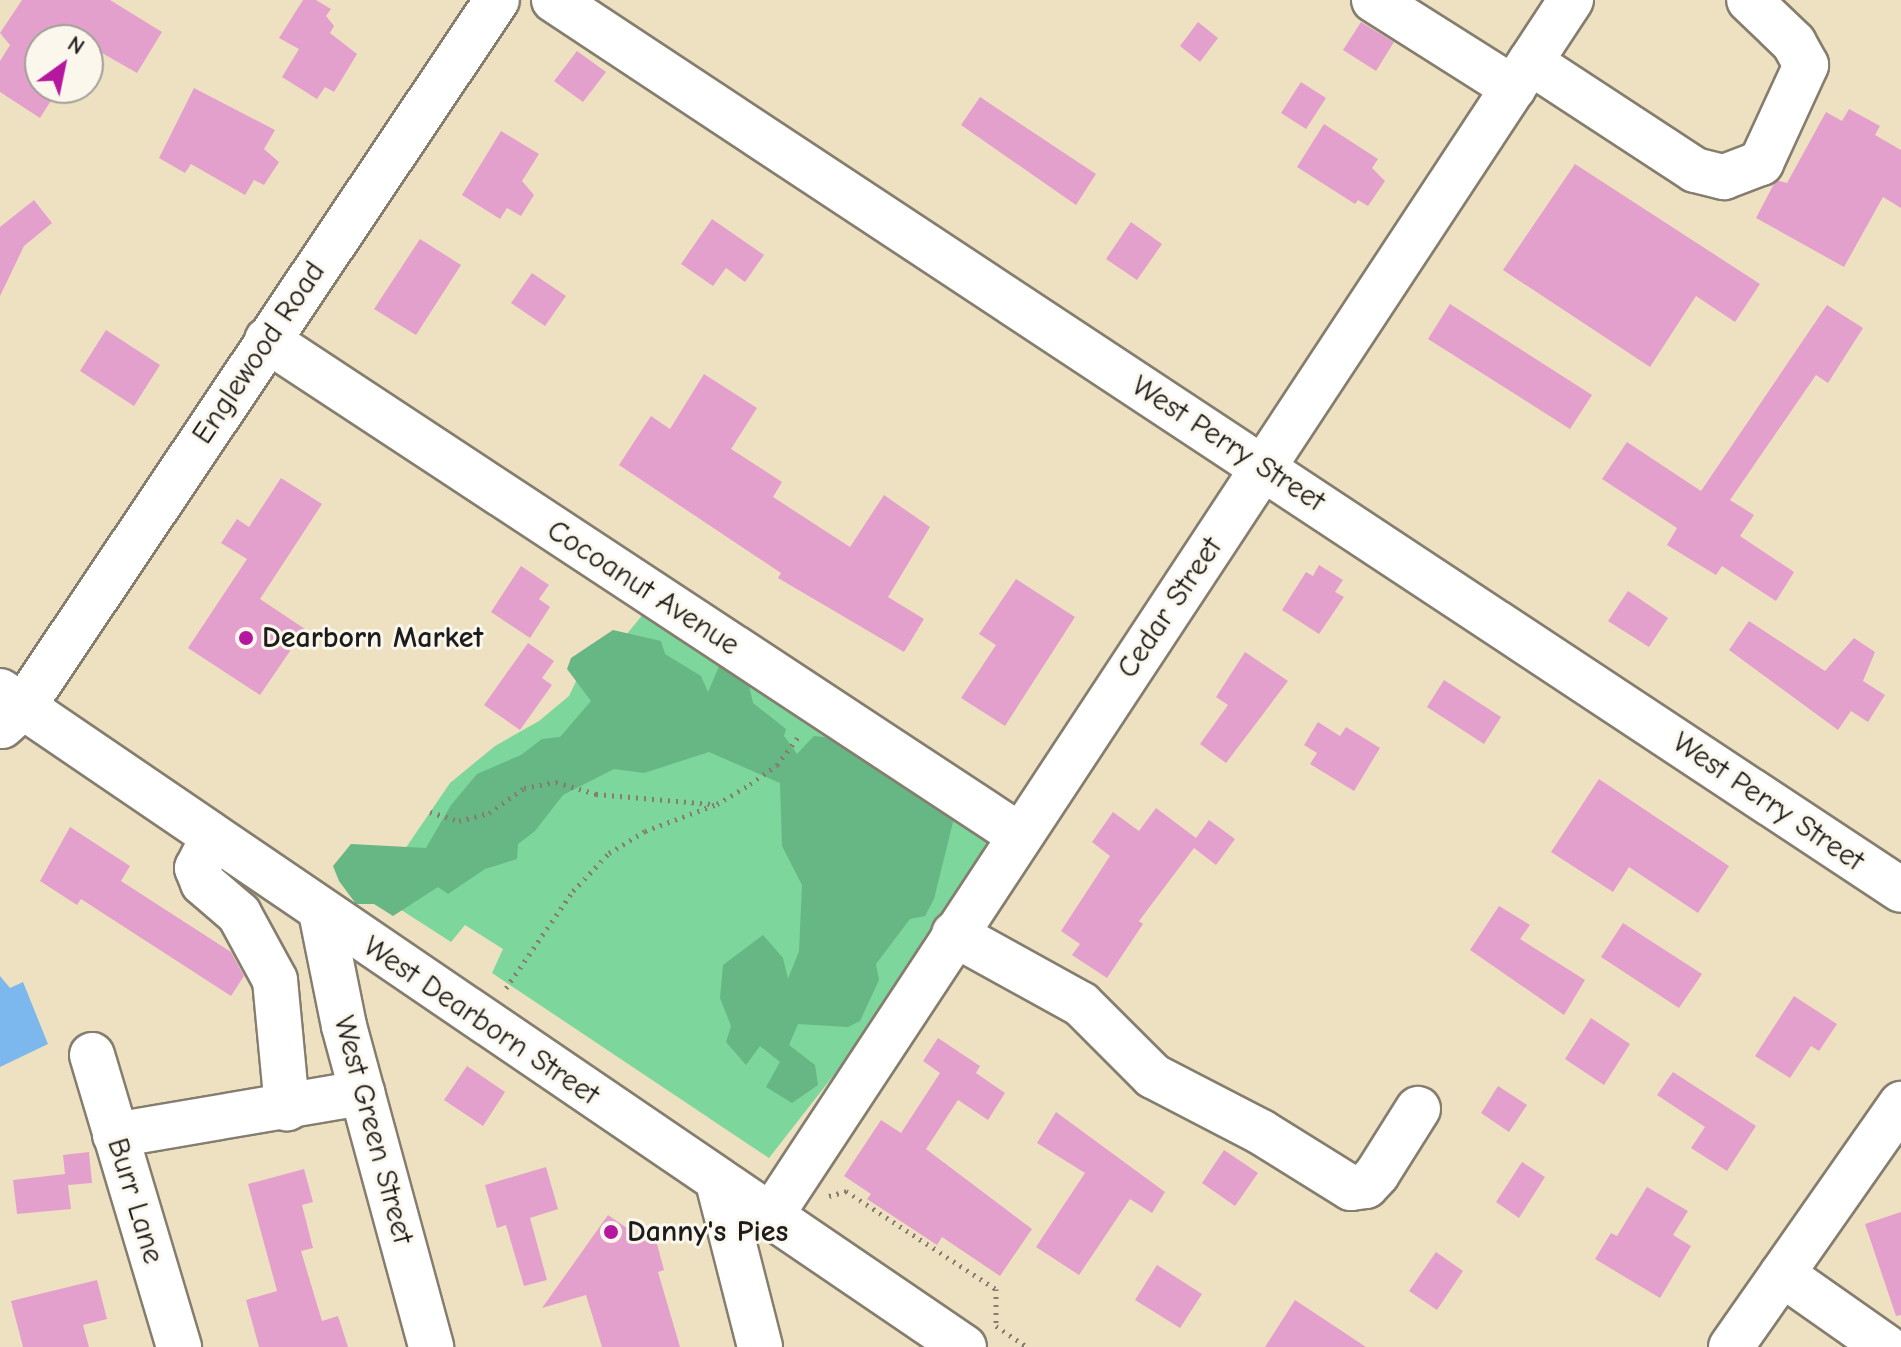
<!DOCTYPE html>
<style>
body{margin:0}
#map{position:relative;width:1901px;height:1347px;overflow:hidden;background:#eee1c2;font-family:"Comic Neue",sans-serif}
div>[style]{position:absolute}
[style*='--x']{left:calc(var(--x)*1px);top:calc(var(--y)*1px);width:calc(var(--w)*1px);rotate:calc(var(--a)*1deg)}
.green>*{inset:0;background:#7dd69b}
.forest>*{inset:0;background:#66b783}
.water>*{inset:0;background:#7cb7ee}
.building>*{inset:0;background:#e4a0cc}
.path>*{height:5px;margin-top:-2.5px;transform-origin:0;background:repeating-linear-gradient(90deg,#857e6f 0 2px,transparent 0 8px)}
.roads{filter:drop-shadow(2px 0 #857e6f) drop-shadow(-2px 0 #857e6f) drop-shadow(0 2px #857e6f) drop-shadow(0 -2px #857e6f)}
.minor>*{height:44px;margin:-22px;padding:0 22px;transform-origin:22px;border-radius:22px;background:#fff}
.dots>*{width:22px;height:22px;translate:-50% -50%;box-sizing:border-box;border:4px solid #fbf7ec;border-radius:50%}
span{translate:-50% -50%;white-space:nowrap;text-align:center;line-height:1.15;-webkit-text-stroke:6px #fbf7ec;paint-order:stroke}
.street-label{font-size:30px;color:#1c1c1c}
.poi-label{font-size:30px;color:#1c1c1c;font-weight:700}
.left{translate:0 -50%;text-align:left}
.north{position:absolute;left:24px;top:24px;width:80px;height:80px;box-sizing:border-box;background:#fbf7ec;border:2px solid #a29f99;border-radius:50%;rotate:33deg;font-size:22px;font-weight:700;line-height:32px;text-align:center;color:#1c1c1c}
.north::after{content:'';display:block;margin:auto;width:28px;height:36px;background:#b5179e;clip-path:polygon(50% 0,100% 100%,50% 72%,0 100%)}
</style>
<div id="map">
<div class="green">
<div style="clip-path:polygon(653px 602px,981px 819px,992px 846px,844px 1062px,769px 1158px,492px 973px,503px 949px,465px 925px,451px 942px,375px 893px,450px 783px,495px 746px,539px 721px,569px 696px,580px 673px,622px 640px)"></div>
</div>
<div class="forest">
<div style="clip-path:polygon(613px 630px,661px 641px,665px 654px,701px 676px,708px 692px,720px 664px,744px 663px,753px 703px,786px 729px,784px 736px,797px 754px,814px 736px,871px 742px,934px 783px,954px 818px,934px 899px,925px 916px,910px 919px,876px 964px,879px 980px,860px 1021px,848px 1027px,798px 1024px,789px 1045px,815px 1065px,818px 1085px,792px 1103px,766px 1087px,780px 1062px,760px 1046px,746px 1065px,726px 1042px,731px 1026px,720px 998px,723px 965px,763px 935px,783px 958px,788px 979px,799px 951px,802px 885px,782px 846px,780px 783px,709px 752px,644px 773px,614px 769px,563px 795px,535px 831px,518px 844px,517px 859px,485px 869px,448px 894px,438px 887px,393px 916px,374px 904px,356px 904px,339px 881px,333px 866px,351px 844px,426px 848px,451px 805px,477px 774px,521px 755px,542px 739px,560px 737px,591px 701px,567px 669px,571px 658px)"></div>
</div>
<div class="water">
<div style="clip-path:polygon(0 976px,10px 988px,23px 982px,48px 1044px,0 1067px)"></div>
</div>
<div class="building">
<div style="clip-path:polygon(22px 0,110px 0,162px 32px,137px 73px,88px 45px,88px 40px,40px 40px,40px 88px,59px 88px,40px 118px,0 92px,0 61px,10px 45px,0 33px)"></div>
<div style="clip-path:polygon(303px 0,316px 0,331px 9px,326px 16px,334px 26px,330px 33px,357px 54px,334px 92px,325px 87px,317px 99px,282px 77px,299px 49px,279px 38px)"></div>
<div style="clip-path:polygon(1198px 22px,1218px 38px,1200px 62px,1180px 46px)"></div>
<div style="clip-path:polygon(1361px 22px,1394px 42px,1376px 71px,1343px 50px)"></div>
<div style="clip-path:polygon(577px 51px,606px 72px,583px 102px,554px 81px)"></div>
<div style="clip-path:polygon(1301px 82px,1326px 98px,1306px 129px,1281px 113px)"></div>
<div style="clip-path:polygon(194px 88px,275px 130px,264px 149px,279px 162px,264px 185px,254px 180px,245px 195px,191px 164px,185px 173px,159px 158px)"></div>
<div style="clip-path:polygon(980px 97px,1096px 174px,1076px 205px,961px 125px)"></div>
<div style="clip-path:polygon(1849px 109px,1880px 126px,1875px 135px,1901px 150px,1901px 208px,1883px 197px,1844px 267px,1756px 218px,1776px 180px,1787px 183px,1826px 112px,1842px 121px)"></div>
<div style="clip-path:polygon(1324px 124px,1378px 159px,1372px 168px,1385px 181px,1368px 206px,1358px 200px,1355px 204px,1297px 167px)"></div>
<div style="clip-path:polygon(501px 131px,539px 154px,522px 181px,534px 195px,521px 216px,507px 208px,500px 219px,462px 195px)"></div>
<div style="clip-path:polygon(1575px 164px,1760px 284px,1735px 322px,1696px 296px,1650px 367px,1503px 270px)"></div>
<div style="clip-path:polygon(34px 200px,52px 223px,24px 246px,0 296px,0 227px)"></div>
<div style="clip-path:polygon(712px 219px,764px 255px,745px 282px,726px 268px,713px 286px,681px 264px)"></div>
<div style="clip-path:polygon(1131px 222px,1162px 244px,1137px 280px,1106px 259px)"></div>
<div style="clip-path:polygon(420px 239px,461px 265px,416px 335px,374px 309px)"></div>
<div style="clip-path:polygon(532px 273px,566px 296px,545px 326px,511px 303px)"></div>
<div style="clip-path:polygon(1450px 304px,1592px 395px,1570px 429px,1428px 339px)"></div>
<div style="clip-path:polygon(1827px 305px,1863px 328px,1828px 383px,1816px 375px,1730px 500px,1754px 515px,1740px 536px,1794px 572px,1776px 601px,1722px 566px,1716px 575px,1667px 545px,1677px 528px,1602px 479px,1627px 442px,1701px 491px)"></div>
<div style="clip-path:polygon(106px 330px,160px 365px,134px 406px,80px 371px)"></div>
<div style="clip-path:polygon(704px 374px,757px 408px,731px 449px,782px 482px,773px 497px,850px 547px,884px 495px,930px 527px,888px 597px,924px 619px,904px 652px,778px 578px,781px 573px,619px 465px,651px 416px,670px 429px)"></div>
<div style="clip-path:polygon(281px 478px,322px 504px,260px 599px,305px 629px,260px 695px,188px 648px,247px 559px,221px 543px,237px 519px,249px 527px)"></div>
<div style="clip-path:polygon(1319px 565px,1343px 580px,1335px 592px,1344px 597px,1319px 634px,1282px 610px,1306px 572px,1313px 576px)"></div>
<div style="clip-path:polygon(521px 566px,549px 585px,539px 599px,550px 607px,530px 638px,491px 612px)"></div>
<div style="clip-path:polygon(1016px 579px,1075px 617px,1005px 726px,961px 698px,996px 645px,979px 634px)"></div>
<div style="clip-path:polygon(1628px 591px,1668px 618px,1649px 647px,1608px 621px)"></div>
<div style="clip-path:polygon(1749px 621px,1825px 671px,1854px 638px,1875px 652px,1863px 681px,1885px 695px,1868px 722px,1851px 711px,1838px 730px,1729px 650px)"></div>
<div style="clip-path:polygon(528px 643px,554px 661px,542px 678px,552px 685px,520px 730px,484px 705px)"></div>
<div style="clip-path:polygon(1245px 652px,1288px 681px,1226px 763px,1200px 744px,1228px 705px,1216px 697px)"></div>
<div style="clip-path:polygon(1444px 680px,1501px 717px,1484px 744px,1427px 707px)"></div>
<div style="clip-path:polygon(1318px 722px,1340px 736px,1346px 727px,1380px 748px,1354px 791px,1310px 764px,1317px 753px,1304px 745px)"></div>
<div style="clip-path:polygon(1599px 779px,1729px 866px,1698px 913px,1629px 867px,1613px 892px,1551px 852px)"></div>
<div style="clip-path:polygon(1156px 808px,1196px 838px,1209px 820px,1235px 839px,1216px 865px,1194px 848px,1139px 921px,1143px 924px,1107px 978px,1072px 955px,1080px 944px,1061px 931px,1110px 856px,1092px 842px,1113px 812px,1139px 831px)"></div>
<div style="clip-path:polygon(70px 827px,130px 866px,121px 881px,231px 952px,244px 976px,231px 996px,81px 899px,77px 905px,40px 881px)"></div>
<div style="clip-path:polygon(1499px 906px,1530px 925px,1520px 939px,1585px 980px,1564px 1015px,1470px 950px)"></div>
<div style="clip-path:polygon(1623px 923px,1702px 974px,1679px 1008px,1601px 957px)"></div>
<div style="clip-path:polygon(1794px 996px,1837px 1024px,1819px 1051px,1811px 1046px,1790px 1078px,1755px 1056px)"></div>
<div style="clip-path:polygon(1591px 1018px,1630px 1044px,1604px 1085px,1565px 1059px)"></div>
<div style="clip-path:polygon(938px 1038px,980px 1066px,976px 1073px,1005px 1093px,988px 1120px,958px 1100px,926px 1149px,1032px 1229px,1000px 1276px,942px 1237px,937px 1245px,867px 1199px,871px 1194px,844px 1176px,881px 1120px,901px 1133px,940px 1073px,923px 1061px)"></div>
<div style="clip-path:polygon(467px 1066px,505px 1092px,483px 1126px,444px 1100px)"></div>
<div style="clip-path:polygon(1673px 1072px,1756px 1126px,1727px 1171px,1691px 1148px,1705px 1127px,1657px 1095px)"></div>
<div style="clip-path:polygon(1498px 1086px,1527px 1105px,1509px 1132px,1481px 1113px)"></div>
<div style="clip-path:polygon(1056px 1112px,1165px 1192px,1152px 1213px,1130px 1199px,1079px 1275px,1036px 1247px,1085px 1173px,1037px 1143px)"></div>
<div style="clip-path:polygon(1224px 1150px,1258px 1173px,1235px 1206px,1202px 1183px)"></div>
<div style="clip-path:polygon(89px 1152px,92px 1183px,68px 1185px,71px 1209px,17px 1214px,13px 1180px,65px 1174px,63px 1155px)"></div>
<div style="clip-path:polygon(1522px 1162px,1545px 1177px,1519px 1218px,1496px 1202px)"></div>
<div style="clip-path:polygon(546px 1167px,558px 1209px,530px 1218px,547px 1280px,524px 1286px,506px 1225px,497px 1228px,485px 1185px)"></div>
<div style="clip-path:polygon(304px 1169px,313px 1202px,302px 1205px,313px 1248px,301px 1251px,322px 1321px,338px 1316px,348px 1347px,259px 1347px,246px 1300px,277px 1291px,248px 1184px)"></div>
<div style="clip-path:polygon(1647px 1187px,1688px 1211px,1673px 1235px,1691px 1246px,1660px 1298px,1595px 1259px,1611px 1233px,1617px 1236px)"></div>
<div style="clip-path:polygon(1901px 1212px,1901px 1315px,1896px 1316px,1865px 1224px)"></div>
<div style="clip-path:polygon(608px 1215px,647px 1242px,656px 1240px,664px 1270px,658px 1272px,680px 1347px,602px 1347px,586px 1295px,542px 1308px)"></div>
<div style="clip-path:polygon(1436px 1252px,1463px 1271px,1437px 1310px,1409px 1291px)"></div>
<div style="clip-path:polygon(1157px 1265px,1202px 1294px,1180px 1328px,1135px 1300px)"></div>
<div style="clip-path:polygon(97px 1280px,107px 1319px,83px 1325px,89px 1347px,23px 1347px,11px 1301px)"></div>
<div style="clip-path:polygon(1295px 1300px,1366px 1347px,1265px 1347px)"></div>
</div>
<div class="path">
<div style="--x:430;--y:812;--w:30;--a:17"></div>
<div style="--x:459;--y:821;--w:31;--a:-15"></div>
<div style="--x:489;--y:813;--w:43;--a:-35.5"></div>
<div style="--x:524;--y:788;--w:33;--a:-11"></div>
<div style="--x:556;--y:782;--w:42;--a:16.7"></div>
<div style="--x:596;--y:794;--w:116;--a:4.9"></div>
<div style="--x:506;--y:988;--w:118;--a:-55.4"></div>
<div style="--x:573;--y:891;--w:52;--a:-46.5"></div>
<div style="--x:609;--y:853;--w:42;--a:-31.4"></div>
<div style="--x:645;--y:831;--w:77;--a:-20.6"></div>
<div style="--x:717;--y:804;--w:39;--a:-31"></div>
<div style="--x:750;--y:784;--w:33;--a:-35"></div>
<div style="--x:777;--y:765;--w:38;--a:-53"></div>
<div style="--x:829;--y:1196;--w:18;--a:-16"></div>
<div style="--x:846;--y:1191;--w:179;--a:33.2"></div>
<div style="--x:996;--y:1289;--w:37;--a:90"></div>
<div style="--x:996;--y:1326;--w:37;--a:34"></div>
</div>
<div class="roads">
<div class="minor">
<div style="--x:554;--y:0;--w:1614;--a:33.45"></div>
<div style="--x:1374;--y:0;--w:165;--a:32.3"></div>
<div style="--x:1530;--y:62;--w:197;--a:33.2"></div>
<div style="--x:1695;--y:170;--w:30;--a:14"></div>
<div style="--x:1724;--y:177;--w:40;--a:-21"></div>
<div style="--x:1761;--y:163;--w:108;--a:-65.3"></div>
<div style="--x:1806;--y:65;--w:25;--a:-119"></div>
<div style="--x:1794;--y:43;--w:62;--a:-136.3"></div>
<div style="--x:267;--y:340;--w:900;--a:33.35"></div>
<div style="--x:0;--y:691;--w:1166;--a:34.24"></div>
<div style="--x:2;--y:726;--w:28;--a:-42"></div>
<div style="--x:23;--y:707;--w:851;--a:-56.16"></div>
<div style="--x:213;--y:837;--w:35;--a:117"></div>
<div style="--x:197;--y:868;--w:16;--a:68"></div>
<div style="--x:203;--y:883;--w:48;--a:40.7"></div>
<div style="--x:239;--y:914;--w:75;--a:61.4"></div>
<div style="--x:275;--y:980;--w:129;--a:84.6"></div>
<div style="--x:321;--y:912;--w:116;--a:78.6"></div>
<div style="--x:344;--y:1026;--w:333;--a:74.8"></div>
<div style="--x:954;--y:934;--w:145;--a:28.9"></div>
<div style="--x:1081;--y:1004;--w:102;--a:45"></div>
<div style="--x:1153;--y:1076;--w:122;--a:27.4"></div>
<div style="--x:1261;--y:1132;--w:106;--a:31.9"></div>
<div style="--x:1351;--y:1188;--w:15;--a:-8"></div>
<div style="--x:1366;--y:1186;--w:16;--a:-47"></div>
<div style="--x:1377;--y:1174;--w:77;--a:-57.8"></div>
<div style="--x:92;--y:1055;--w:305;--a:73.4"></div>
<div style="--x:115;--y:1135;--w:251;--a:-9.7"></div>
<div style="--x:718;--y:1182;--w:170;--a:75.7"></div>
<div style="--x:770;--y:1217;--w:1457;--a:-56.65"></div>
<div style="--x:1782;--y:1274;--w:127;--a:35.1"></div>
<div style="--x:1731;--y:1347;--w:297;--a:-55"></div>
</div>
</div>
<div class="dots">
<div style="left:246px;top:638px;background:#b5179e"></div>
<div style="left:611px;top:1232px;background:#b5179e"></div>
</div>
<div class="street-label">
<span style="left:259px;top:353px;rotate:-56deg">Englewood Road</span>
<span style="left:1228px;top:444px;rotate:33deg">West Perry Street</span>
<span style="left:643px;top:588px;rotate:33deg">Cocoanut Avenue</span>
<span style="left:1170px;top:608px;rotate:-56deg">Cedar Street</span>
<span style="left:1768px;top:802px;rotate:34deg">West Perry Street</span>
<span style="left:481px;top:1021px;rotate:34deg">West Dearborn Street</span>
<span style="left:373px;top:1130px;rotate:75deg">West Green Street</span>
<span style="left:135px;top:1201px;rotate:73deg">Burr Lane</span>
</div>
<div class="poi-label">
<span class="left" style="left:262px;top:638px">Dearborn Market</span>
<span class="left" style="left:627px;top:1232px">Danny's Pies</span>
</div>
<div class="north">N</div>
</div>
